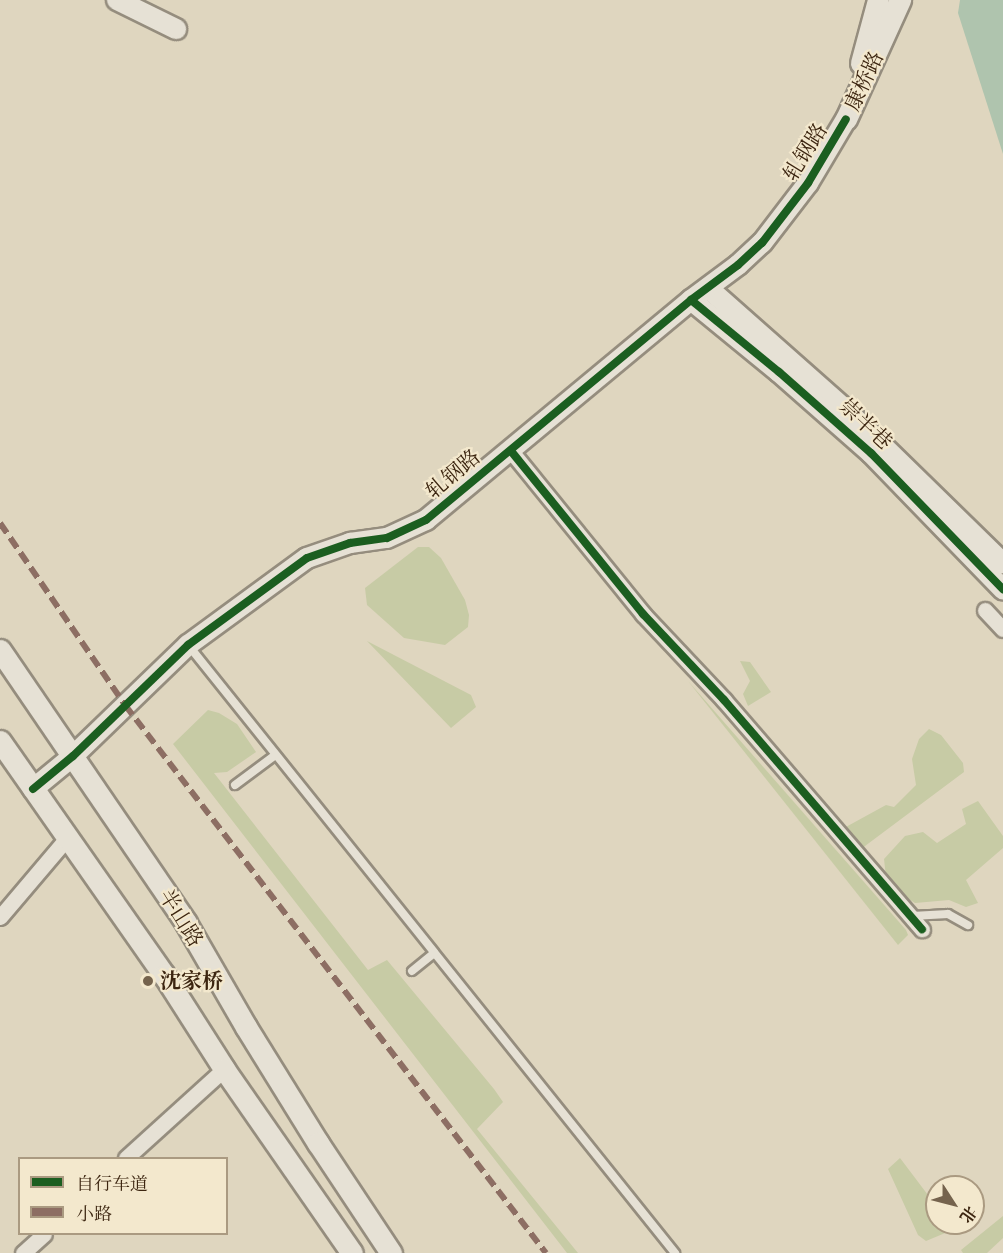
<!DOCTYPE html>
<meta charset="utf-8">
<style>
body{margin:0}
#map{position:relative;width:1003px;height:1253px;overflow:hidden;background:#dfd6bf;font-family:"IM FELL Great Primer","Noto Serif SC",serif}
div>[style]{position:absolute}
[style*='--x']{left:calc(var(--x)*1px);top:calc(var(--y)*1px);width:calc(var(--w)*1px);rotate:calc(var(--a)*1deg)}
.green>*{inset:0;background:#c7cba5}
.water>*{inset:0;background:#afc4ae}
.roads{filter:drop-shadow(2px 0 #958d7e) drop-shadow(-2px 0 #958d7e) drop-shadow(0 2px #958d7e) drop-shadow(0 -2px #958d7e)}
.service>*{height:8px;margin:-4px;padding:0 4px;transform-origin:4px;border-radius:4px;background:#e6e1d5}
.minor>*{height:15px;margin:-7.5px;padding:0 7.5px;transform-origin:7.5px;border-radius:7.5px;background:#e6e1d5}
.tertiary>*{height:20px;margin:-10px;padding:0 10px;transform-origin:10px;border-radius:10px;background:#e6e1d5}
.secondary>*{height:21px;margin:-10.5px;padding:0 10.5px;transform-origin:10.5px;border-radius:10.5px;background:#e6e1d5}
.quiet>*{height:6px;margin-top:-3px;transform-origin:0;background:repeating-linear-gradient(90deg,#8d6e63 0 12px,transparent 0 18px)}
.cycleway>*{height:8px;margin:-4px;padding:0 4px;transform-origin:4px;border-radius:4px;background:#1b5e20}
.dots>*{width:16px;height:16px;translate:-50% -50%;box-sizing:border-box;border:3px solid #f3e8cd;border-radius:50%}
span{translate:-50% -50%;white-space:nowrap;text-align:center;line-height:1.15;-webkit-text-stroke:4.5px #f3e8cd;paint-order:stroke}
.street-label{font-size:21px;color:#3c2510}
.poi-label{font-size:21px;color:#3c2510;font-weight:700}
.left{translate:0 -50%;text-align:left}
.legend{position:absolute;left:18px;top:1157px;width:210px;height:78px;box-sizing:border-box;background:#f3e8cd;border:2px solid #aa9a81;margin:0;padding:8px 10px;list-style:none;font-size:18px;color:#3c2510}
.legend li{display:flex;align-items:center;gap:12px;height:30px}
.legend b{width:30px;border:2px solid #aa9a81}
.north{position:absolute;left:925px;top:1175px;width:60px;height:60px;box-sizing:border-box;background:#f3e8cd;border:2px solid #aa9a81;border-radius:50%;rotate:126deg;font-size:16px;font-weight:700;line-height:24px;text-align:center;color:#3c2510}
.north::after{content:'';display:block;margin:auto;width:21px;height:27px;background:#75634d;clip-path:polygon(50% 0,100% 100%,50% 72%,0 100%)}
</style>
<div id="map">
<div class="green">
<div style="clip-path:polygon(418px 547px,429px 547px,441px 558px,465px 600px,469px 615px,468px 627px,445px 645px,404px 638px,367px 605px,365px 588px)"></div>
<div style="clip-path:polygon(367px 641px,471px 695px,476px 707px,451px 728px)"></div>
<div style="clip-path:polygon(740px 661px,750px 662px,771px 692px,748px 706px,743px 694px,750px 681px)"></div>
<div style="clip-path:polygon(688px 681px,906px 930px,908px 935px,898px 945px)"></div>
<div style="clip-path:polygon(208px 710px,219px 713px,237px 724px,256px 752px,227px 772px,214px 773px,368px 970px,387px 960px,494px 1089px,503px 1102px,477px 1129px,578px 1253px,567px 1253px,173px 744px)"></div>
<div style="clip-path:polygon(929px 729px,941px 735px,963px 763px,964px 772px,861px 849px,844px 828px,886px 805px,894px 807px,916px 785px,912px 759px,919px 739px)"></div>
<div style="clip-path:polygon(978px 801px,1003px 836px,1003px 848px,966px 880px,978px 903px,966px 907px,949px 900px,915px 903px,904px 896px,886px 877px,884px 859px,905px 836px,923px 832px,937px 843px,966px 824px,962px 809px)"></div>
<div style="clip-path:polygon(900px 1158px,937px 1207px,937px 1223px,949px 1223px,950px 1231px,926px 1241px,918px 1235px,888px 1169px)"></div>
<div style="clip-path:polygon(1003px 1216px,1003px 1238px,987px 1253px,963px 1253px,961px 1250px)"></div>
</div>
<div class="water">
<div style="clip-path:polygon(960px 0,1003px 0,1003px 154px,958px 13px)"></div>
</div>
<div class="roads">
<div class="service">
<div style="--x:189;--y:646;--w:778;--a:51.32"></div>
<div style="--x:235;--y:785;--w:49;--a:-36.6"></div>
<div style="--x:912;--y:916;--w:36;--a:-3"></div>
<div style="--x:948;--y:914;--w:23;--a:29"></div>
<div style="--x:412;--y:971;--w:28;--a:-39"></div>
</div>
<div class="minor">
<div style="--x:511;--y:451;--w:210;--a:51"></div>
<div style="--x:643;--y:614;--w:118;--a:46.7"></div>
<div style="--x:724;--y:700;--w:303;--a:49.2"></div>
<div style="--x:985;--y:610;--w:26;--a:47"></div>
<div style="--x:0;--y:917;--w:104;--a:-49.7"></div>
<div style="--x:126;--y:1158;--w:132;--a:-42.2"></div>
<div style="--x:23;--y:1253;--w:28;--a:-42"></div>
</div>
<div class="tertiary">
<div style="--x:117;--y:0;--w:66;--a:26.2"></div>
<div style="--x:708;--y:288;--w:183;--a:41.5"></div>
<div style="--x:845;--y:409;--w:221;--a:44.3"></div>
<div style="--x:691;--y:300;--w:114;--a:39.3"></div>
<div style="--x:779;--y:372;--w:123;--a:41.4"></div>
<div style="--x:871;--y:453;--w:190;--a:45.9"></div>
<div style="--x:33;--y:789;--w:52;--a:-39.5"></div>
<div style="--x:73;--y:756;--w:160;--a:-44"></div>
<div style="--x:188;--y:645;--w:147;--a:-36.2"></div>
<div style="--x:307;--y:558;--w:46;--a:-19.2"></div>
<div style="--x:350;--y:543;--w:37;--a:-8"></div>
<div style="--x:387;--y:538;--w:43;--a:-24.8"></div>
<div style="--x:426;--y:520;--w:344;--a:-39.7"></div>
<div style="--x:691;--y:300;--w:59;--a:-36.7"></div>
<div style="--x:738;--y:265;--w:33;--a:-43"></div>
<div style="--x:762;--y:243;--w:76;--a:-52.5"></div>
<div style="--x:808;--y:183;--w:74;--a:-59.3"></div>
</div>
<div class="secondary">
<div style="--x:861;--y:63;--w:65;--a:-74.9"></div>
<div style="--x:846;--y:119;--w:131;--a:-65.6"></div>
<div style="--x:0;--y:650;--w:330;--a:55.7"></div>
<div style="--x:186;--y:923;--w:120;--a:60"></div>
<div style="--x:246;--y:1027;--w:137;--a:58.2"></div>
<div style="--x:318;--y:1143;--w:132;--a:56.4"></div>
<div style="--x:0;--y:741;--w:286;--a:55"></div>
<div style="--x:164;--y:975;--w:112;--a:57.4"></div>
<div style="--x:224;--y:1069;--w:224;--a:55.2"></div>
</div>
</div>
<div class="quiet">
<div style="--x:0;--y:523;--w:221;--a:55.5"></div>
<div style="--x:125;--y:705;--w:691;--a:52.47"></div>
</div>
<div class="cycleway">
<div style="--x:691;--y:300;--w:114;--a:39.3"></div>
<div style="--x:779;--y:372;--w:123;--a:41.4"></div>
<div style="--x:871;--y:453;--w:190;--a:45.9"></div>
<div style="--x:511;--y:451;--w:210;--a:51"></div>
<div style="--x:643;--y:614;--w:118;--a:46.7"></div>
<div style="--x:724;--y:700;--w:303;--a:49.2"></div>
<div style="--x:33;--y:789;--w:52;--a:-39.5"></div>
<div style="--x:73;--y:756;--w:160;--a:-44"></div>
<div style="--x:188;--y:645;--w:147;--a:-36.2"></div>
<div style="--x:307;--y:558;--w:46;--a:-19.2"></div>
<div style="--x:350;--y:543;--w:37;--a:-8"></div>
<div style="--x:387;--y:538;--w:43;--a:-24.8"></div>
<div style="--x:426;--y:520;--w:344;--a:-39.7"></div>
<div style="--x:691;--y:300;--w:59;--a:-36.7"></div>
<div style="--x:738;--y:265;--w:33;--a:-43"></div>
<div style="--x:762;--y:243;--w:76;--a:-52.5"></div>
<div style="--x:808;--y:183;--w:74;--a:-59.3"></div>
</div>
<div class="dots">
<div style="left:148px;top:981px;background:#75634d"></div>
</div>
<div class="street-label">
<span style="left:864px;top:81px;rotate:-65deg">康桥路</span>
<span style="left:805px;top:152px;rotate:-58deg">轧钢路</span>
<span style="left:866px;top:424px;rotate:43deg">崇半巷</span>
<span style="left:453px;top:474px;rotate:-40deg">轧钢路</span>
<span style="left:181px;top:918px;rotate:58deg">半山路</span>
</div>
<div class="poi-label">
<span class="left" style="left:160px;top:981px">沈家桥</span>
</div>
<ul class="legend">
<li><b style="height:8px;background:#1b5e20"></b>自行车道</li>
<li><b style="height:8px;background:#8d6e63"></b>小路</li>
</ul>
<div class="north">北</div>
</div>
